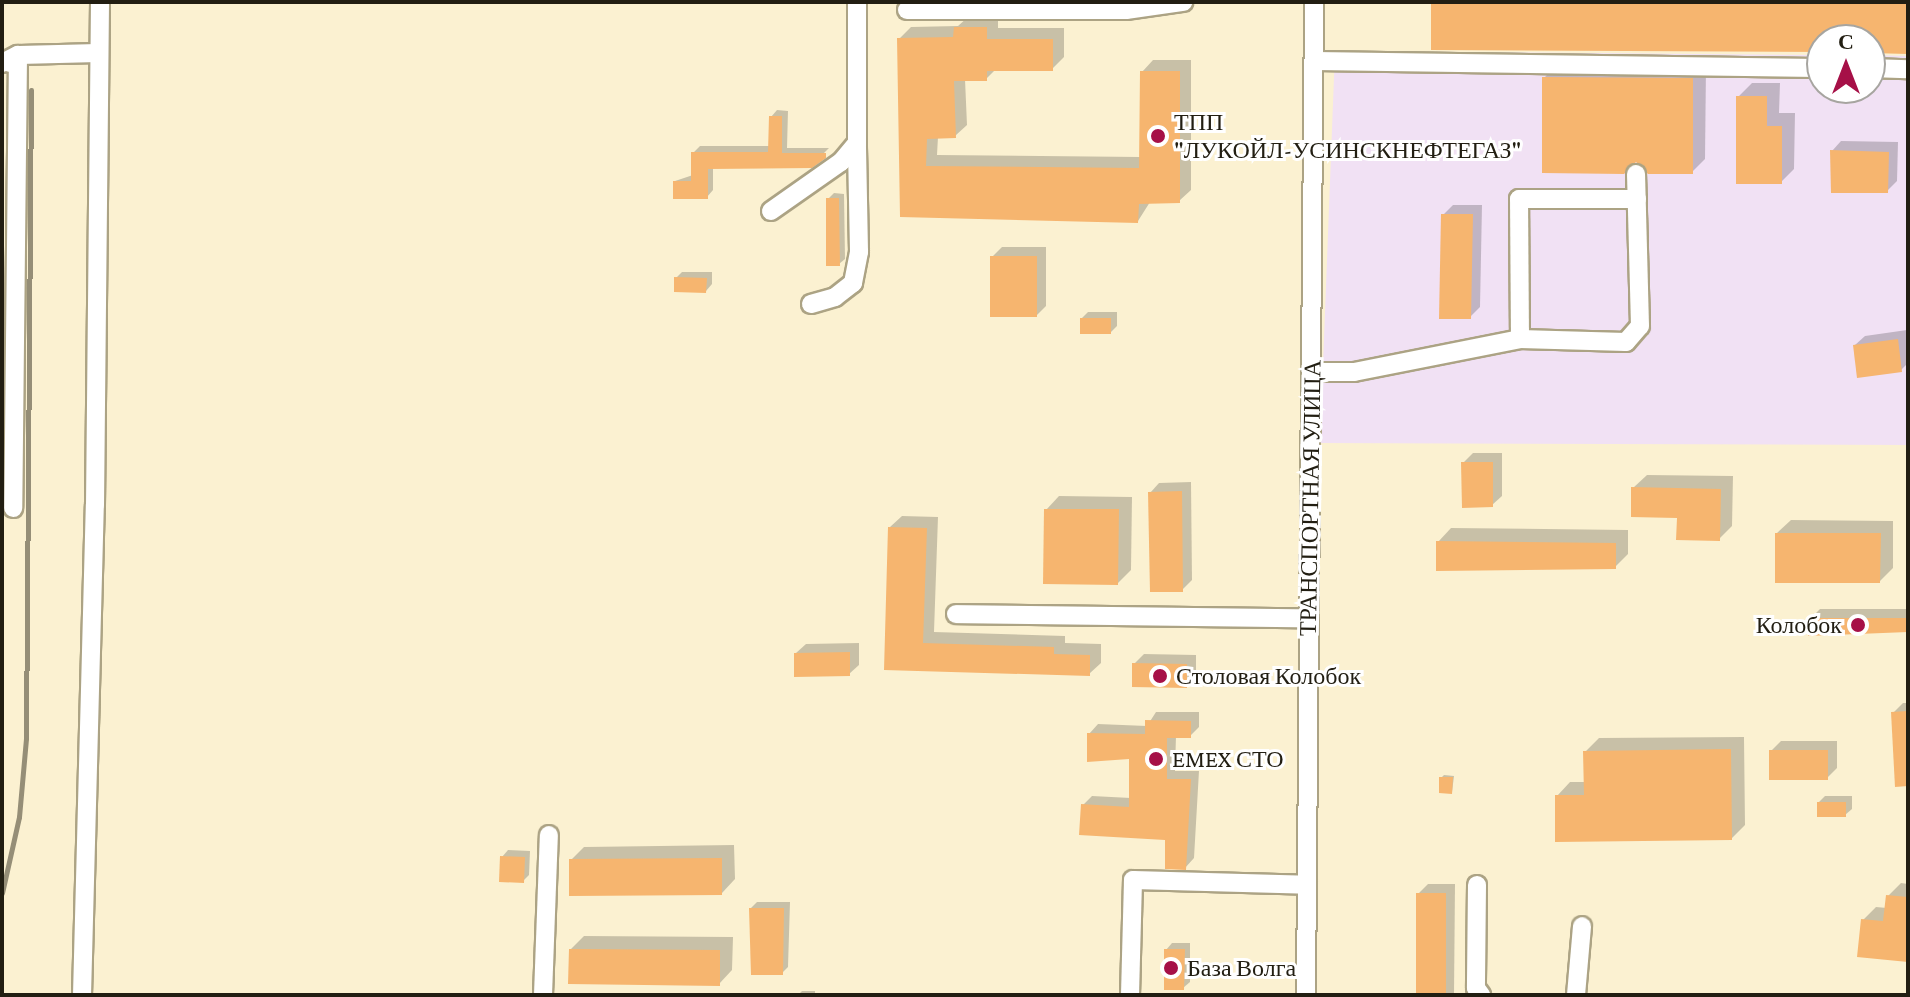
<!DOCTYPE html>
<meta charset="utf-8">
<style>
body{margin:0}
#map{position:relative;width:1910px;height:997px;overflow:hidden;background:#fbf1d1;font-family:"Crimson Pro",serif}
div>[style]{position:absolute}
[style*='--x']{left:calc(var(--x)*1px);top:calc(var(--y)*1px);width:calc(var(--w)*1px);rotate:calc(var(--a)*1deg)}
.industrial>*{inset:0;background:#f1e1f4}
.shadow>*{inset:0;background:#0003}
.building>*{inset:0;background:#f6b56f}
.roads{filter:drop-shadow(2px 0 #aca384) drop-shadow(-2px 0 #aca384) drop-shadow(0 2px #aca384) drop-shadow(0 -2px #aca384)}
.minor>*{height:18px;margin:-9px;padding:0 9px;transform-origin:9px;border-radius:9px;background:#fff}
.rail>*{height:5px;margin:-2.5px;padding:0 2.5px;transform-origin:2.5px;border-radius:2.5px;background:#958e77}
.dots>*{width:22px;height:22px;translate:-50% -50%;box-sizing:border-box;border:4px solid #fff;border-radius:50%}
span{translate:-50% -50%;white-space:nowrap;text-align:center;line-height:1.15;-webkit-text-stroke:6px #fff;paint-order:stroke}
.poi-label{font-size:24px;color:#221e12}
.left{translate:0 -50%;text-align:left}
.right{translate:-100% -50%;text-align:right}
.street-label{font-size:24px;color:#221e12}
.frame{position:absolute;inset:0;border:4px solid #221e12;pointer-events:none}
.north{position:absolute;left:1806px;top:24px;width:80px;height:80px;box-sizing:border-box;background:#fff;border:2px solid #a7a5a0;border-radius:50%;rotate:0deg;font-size:22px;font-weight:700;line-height:32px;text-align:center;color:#221e12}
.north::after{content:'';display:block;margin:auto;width:28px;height:36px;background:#a61047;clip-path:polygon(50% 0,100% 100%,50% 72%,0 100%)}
</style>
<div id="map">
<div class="industrial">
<div style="clip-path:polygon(1335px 51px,1822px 55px,1822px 88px,1870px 88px,1870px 55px,1908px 56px,1908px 445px,1320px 443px)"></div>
</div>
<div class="shadow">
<div style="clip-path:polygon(968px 17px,998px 17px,998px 28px,1064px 28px,1064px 57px,1052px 69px,996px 69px,986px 79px,965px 79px,967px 125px,955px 136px,938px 137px,937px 155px,1141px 157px,1142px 72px,1153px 60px,1191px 60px,1191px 190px,1179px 201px,1150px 202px,1138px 221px,902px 215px,899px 39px,911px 27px,958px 26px)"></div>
<div style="clip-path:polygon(1557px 65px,1706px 66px,1705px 159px,1692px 172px,1544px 78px)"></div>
<div style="clip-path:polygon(1752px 83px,1780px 83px,1779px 113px,1795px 113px,1794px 169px,1781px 182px,1738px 97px)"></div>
<div style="clip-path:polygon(777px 110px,788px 111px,787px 148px,829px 148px,811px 166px,713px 167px,713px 190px,707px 197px,675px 181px,693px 175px,693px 153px,700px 146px,770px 146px,771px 117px)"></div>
<div style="clip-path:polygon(1841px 141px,1898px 142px,1897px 181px,1887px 191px,1832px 151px)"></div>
<div style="clip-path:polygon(834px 193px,844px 194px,845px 259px,839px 264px,828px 199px)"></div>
<div style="clip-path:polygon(1453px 205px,1482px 205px,1480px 307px,1470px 317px,1443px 215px)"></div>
<div style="clip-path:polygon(1002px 247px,1046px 247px,1046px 306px,1037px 315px,992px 257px)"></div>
<div style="clip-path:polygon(682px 272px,712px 272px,712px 284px,706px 291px,676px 278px)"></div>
<div style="clip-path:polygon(1088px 312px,1117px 312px,1117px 326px,1111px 332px,1082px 318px)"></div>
<div style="clip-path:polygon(1907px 330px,1908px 363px,1901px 370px,1855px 345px,1865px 336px)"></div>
<div style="clip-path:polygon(1473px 453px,1502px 453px,1502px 496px,1492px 505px,1463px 463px)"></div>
<div style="clip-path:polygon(1647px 475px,1733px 476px,1732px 526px,1719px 539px,1633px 488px)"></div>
<div style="clip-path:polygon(1191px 482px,1192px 580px,1182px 590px,1150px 493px,1159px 483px)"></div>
<div style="clip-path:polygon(1059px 496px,1132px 497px,1131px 570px,1118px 583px,1046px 510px)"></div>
<div style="clip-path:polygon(902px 516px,938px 517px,934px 632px,1065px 636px,1065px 643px,1101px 644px,1101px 663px,1089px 674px,886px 669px,890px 527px)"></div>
<div style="clip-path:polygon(1791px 520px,1893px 521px,1893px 568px,1880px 581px,1777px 533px)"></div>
<div style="clip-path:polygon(1451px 528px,1628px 530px,1628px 554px,1615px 567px,1438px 542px)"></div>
<div style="clip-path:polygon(1820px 609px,1908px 609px,1908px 630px,1810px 619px)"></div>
<div style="clip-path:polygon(859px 643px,859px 665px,849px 674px,796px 653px,806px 644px)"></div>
<div style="clip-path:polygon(1144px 654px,1196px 655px,1196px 676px,1186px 686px,1134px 664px)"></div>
<div style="clip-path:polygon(1903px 703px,1908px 703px,1908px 784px,1893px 713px)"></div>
<div style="clip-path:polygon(1156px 712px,1199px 712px,1199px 727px,1190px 736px,1176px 736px,1175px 771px,1199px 771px,1194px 858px,1185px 868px,1167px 838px,1083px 805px,1092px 796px,1131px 798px,1132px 757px,1089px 734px,1098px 724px,1147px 726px)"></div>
<div style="clip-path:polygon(1744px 737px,1745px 825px,1732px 838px,1557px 796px,1570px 782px,1586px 782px,1585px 752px,1599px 738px)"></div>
<div style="clip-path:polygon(1781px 741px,1837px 741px,1837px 768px,1827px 778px,1771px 751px)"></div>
<div style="clip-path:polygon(1444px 775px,1454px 776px,1452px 792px,1441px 778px)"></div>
<div style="clip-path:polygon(1825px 796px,1852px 796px,1852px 809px,1845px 815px,1819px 802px)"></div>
<div style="clip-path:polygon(734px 845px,735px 879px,722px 893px,571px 860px,584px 847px)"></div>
<div style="clip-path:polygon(508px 850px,530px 851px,529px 875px,523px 881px,502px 857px)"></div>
<div style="clip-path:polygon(1901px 883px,1908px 884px,1908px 960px,1863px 920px,1876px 907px,1887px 908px,1888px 896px)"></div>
<div style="clip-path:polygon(1428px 884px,1455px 884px,1454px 995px,1418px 995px,1418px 894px)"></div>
<div style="clip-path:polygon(757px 902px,790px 902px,788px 967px,782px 973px,751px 908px)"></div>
<div style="clip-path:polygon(584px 936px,733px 937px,732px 970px,719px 984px,571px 949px)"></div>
<div style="clip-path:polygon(1172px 943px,1190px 943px,1190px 982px,1183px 988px,1166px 950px)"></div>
<div style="clip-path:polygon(802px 991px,815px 991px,815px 995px,798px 995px)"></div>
</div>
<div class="building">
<div style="clip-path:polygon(1431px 2px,1908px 2px,1908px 54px,1870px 53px,1870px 40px,1822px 40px,1822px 52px,1431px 50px)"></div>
<div style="clip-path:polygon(954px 27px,987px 27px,987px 39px,1053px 39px,1053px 71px,987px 71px,987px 81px,954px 81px,956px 138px,927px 139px,926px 166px,1139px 168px,1140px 71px,1180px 71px,1180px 203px,1139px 204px,1138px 223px,900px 217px,897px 38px,953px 37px)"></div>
<div style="clip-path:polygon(1542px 77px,1693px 78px,1693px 174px,1648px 174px,1636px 162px,1624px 174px,1542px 173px)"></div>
<div style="clip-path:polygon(1736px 96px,1767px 96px,1767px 126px,1782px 126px,1782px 184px,1736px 184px)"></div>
<div style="clip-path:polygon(769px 116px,782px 116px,782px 153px,826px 153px,826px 158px,812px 168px,708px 169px,708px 199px,673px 199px,673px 181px,691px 181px,691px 152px,768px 152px)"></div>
<div style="clip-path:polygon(1830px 150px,1889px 152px,1888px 193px,1831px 193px)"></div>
<div style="clip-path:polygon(826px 198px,839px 198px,840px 266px,826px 266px)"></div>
<div style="clip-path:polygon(1441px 214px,1473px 214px,1471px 319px,1439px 319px)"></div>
<div style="clip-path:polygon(990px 256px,1037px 256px,1037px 317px,990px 317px)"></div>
<div style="clip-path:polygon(674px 277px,707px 278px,706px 293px,674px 292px)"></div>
<div style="clip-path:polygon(1080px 318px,1111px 318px,1111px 334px,1080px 334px)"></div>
<div style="clip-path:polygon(1898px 339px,1902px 372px,1857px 378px,1853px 345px)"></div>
<div style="clip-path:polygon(1461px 462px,1493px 462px,1493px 507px,1462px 508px)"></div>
<div style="clip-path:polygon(1631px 487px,1721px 489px,1720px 541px,1676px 540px,1677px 518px,1631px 517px)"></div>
<div style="clip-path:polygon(1182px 491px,1183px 592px,1150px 592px,1148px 492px)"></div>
<div style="clip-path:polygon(1044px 509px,1119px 509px,1118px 585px,1043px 584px)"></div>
<div style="clip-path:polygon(888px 527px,927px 528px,923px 643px,1054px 647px,1054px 654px,1090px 655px,1090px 676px,884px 670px)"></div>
<div style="clip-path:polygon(1775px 533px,1881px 533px,1880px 583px,1775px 583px)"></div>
<div style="clip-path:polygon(1436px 541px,1616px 543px,1616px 569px,1436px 571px)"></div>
<div style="clip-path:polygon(1808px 618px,1908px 618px,1908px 632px,1808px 636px)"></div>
<div style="clip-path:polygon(850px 652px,850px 676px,794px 677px,794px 653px)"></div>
<div style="clip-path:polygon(1132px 663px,1187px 664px,1187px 688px,1132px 687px)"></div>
<div style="clip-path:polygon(1908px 711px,1908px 786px,1895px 787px,1891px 712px)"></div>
<div style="clip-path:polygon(1145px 720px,1191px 721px,1191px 738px,1167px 738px,1167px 779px,1191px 779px,1186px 870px,1165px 869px,1165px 840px,1079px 835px,1081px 804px,1129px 807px,1129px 759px,1087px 762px,1087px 733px,1145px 734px)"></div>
<div style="clip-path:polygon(1731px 749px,1732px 840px,1555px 842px,1555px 795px,1584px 795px,1583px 751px)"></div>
<div style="clip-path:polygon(1769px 750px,1828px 750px,1828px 780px,1769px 780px)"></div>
<div style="clip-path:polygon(1439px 777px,1453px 777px,1452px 794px,1439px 793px)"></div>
<div style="clip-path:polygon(1817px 802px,1846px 802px,1846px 817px,1817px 817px)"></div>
<div style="clip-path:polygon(500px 856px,525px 857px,524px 883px,499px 882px)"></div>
<div style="clip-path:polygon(722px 858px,722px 895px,569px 896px,569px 859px)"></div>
<div style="clip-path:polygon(1416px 893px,1446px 893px,1446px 995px,1416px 995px)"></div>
<div style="clip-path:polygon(1886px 895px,1908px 897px,1908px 962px,1857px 957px,1861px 919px,1883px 921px)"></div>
<div style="clip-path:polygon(749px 908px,784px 908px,783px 975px,751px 975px)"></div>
<div style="clip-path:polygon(569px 949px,720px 950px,720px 986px,568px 984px)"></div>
<div style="clip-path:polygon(1164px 949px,1185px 949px,1184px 990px,1164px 990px)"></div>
</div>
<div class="roads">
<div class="minor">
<div style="--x:907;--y:10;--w:219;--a:0"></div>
<div style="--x:1126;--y:10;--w:58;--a:-8"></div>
<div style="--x:1315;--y:61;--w:507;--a:0.79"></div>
<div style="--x:2;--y:63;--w:18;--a:-27"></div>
<div style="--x:18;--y:55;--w:453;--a:90.6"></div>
<div style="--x:10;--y:63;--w:11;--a:-45"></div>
<div style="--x:18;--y:55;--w:81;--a:-1.4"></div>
<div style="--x:1870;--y:68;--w:38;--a:2"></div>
<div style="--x:771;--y:211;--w:85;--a:-35"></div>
<div style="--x:841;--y:162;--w:25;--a:-50"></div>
<div style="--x:857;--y:143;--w:141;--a:-90"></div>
<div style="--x:811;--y:304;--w:25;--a:-16"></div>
<div style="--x:835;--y:297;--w:23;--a:-38"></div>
<div style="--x:853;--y:283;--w:32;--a:-79"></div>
<div style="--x:859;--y:252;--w:109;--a:-91.1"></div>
<div style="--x:1520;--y:339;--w:140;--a:-90.4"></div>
<div style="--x:1519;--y:199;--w:118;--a:0"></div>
<div style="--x:1311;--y:372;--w:43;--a:0"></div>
<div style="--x:1354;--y:372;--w:169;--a:-11.2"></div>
<div style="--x:1520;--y:339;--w:106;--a:1.6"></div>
<div style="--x:1626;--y:342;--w:21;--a:-49"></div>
<div style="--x:1640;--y:326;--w:152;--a:-91.5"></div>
<div style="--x:956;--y:614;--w:352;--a:0.7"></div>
<div style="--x:1477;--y:885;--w:103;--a:90.6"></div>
<div style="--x:1476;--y:988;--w:9;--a:54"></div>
<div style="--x:82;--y:995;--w:490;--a:-88.5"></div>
<div style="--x:95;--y:505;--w:503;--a:-89.43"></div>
<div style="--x:543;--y:995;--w:160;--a:-87.9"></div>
<div style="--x:1130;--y:995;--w:115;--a:-88.5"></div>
<div style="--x:1133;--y:880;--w:174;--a:1.6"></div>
<div style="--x:1306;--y:995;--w:993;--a:-89.54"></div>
<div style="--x:1576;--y:995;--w:69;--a:-85"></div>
</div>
</div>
<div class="rail">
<div style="--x:2;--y:893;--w:78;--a:-77.4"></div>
<div style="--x:19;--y:817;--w:79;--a:-84.9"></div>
<div style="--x:26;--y:738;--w:648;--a:-89.56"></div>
</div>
<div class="dots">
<div style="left:1158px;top:136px;background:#a61047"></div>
<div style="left:1858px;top:625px;background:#a61047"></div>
<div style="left:1160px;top:676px;background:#a61047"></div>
<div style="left:1156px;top:759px;background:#a61047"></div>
<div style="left:1171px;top:968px;background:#a61047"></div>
</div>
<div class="poi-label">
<span class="left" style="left:1174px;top:136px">ТПП<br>"ЛУКОЙЛ-УСИНСКНЕФТЕГАЗ"</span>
<span class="right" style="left:1842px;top:625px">Колобок</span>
<span class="left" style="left:1176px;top:676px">Столовая Колобок</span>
<span class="left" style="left:1172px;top:759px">EMEX СТО</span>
<span class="left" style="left:1187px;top:968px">База Волга</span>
</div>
<div class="street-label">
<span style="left:1310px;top:498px;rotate:-89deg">ТРАНСПОРТНАЯ УЛИЦА</span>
</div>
<div class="frame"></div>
<div class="north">С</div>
</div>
